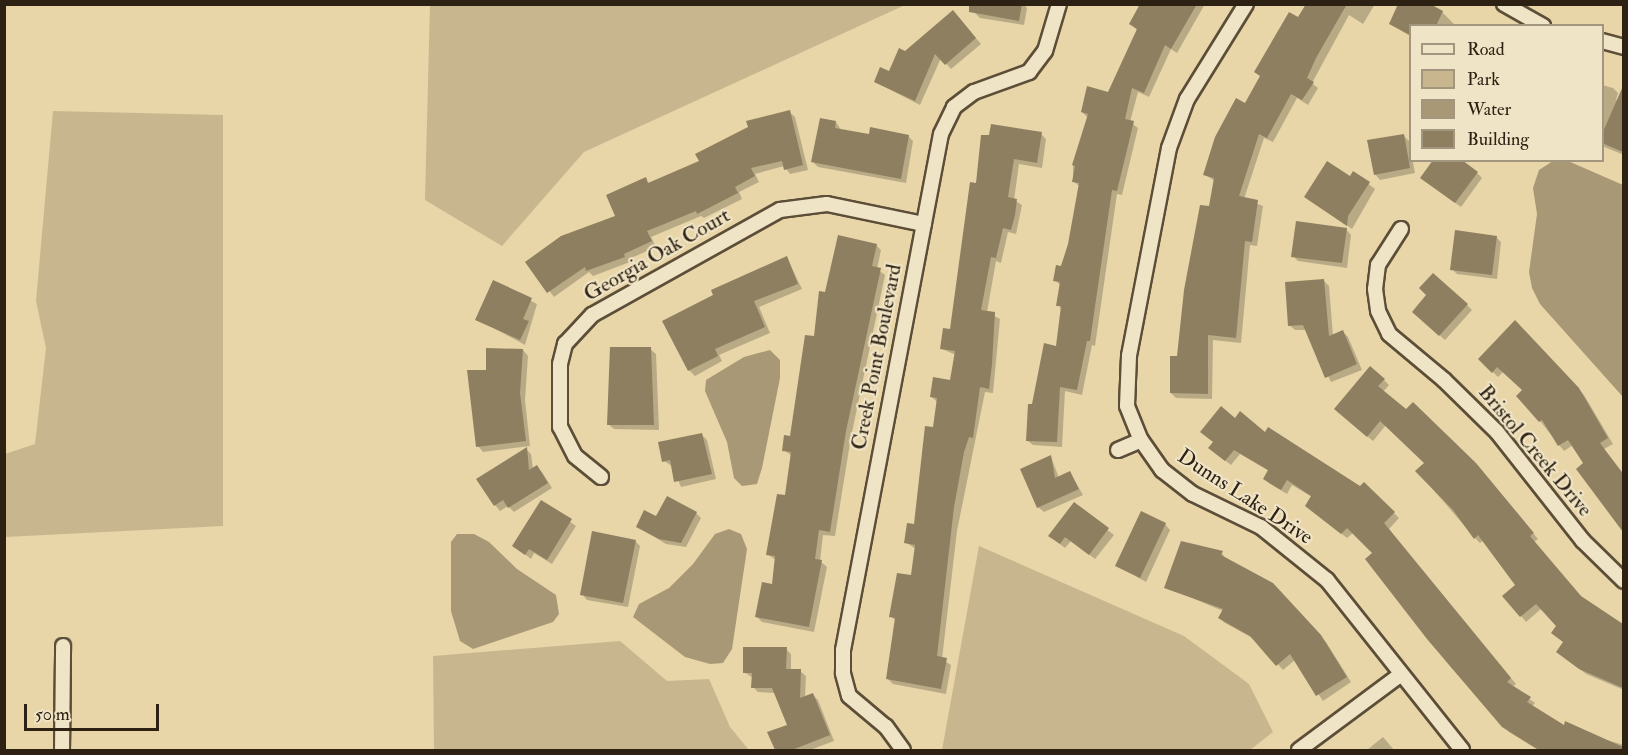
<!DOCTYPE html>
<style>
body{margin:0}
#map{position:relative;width:1628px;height:755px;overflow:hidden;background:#e8d5a8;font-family:"IM FELL Double Pica",serif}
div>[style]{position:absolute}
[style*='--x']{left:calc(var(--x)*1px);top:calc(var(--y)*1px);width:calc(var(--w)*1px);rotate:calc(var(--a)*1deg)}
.green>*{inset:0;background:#c8b68f}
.water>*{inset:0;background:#a89875}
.shadow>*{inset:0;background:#0003}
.building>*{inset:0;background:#8e7f60}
.roads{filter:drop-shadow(2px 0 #5c4e38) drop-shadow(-2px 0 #5c4e38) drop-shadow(0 2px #5c4e38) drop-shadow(0 -2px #5c4e38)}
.minor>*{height:14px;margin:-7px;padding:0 7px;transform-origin:7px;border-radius:7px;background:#f0e4c6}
span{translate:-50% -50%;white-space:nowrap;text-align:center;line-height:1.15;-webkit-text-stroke:4.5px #f0e4c6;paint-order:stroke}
.street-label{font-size:21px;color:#2d2113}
.frame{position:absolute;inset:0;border:6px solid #2d2113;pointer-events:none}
.legend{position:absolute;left:1409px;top:24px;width:195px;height:138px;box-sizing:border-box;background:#f0e4c6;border:2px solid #a2967e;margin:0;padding:8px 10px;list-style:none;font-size:18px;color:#2d2113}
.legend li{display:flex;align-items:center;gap:12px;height:30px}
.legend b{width:30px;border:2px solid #a2967e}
.scale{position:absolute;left:24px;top:704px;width:135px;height:27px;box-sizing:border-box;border:3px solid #2d2113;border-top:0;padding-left:8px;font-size:18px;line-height:21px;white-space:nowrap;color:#2d2113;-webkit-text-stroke:4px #f0e4c6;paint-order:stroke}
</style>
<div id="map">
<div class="green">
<div style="clip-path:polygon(430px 5px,430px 4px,905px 5px,584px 152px,502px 246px,425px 200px)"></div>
<div style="clip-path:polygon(53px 111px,223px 115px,223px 526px,5px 537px,5px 454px,35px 444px,46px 348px,36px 301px)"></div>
<div style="clip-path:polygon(979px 546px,1184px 636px,1249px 684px,1273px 732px,1250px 750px,942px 750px)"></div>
<div style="clip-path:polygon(620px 641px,667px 681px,709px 679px,730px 727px,749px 750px,434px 750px,433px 656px)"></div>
</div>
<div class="water">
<div style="clip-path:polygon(1553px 161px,1568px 161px,1623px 185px,1623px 397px,1540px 304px,1532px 288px,1529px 272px,1537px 214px,1533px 188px,1539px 170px)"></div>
<div style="clip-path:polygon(770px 350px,780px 360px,780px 378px,762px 468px,757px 484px,742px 486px,734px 478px,727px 442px,705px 391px,706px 380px,744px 357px)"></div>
<div style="clip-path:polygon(729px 529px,741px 534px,747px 549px,732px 649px,723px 663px,710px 664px,685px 657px,633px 617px,639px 604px,669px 588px,693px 564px,715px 534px)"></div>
<div style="clip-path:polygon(457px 534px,474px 534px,489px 542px,517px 569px,556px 595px,559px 614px,553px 622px,473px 649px,460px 641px,451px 611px,451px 542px)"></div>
</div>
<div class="shadow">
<div style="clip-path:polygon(977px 4px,1024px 4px,1027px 8px,1024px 25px,980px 18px,975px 13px)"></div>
<div style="clip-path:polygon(1136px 4px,1205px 4px,1177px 53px,1171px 49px,1149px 97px,1138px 92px,1130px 122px,1138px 128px,1122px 195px,1117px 194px,1095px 346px,1092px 345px,1082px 395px,1065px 391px,1062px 447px,1033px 445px,1027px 440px,1033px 406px,1057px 347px,1062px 310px,1058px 305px,1061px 286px,1055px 280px,1070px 244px,1079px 186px,1073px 181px,1073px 165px,1088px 118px,1082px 112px,1109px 93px,1137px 30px,1131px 24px,1140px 8px)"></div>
<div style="clip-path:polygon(1307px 4px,1375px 4px,1363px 24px,1349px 15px,1312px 83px,1318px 88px,1308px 105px,1297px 98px,1273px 142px,1264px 138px,1244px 199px,1263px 206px,1257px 246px,1250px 245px,1241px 343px,1213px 340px,1212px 399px,1176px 398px,1171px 393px,1215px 181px,1205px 175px)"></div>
<div style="clip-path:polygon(1442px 12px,1456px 26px,1410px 26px,1410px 36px,1390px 24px)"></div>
<div style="clip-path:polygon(958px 17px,981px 44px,951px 69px,941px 58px,920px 105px,875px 82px,890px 73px,905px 52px)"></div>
<div style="clip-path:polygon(1602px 85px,1613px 88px,1618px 93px,1616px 100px,1624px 103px,1624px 155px,1602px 146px)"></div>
<div style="clip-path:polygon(789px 112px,795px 117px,808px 170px,790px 174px,784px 166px,755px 174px,759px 182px,739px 192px,742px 199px,704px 218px,701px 216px,651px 237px,656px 247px,629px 259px,630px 262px,593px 276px,589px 272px,554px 297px,527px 262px,617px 217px,645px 179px,650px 184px,701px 162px)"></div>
<div style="clip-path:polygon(836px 122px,841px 130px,870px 136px,908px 136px,913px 141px,906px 183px,818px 167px,813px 162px)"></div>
<div style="clip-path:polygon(1041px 134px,1046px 139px,1042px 168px,1019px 164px,1014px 200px,1022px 205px,1016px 234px,1008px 232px,1001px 263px,996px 261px,987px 312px,1000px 319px,993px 393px,985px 392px,957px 531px,942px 659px,951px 665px,946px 694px,893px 684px,887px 678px,896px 621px,891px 616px,913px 576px,916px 549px,905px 542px,915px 526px,934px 429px,937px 402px,932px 397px,952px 381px,956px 355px,942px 349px,951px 330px,977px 185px)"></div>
<div style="clip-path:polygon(1403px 135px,1409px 141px,1415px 173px,1380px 180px,1375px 174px)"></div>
<div style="clip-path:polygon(1354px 173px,1375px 189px,1352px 229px,1306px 196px,1350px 178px)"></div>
<div style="clip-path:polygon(1477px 173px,1482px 178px,1461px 207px,1428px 183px)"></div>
<div style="clip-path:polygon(1346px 229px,1351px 235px,1347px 268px,1298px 261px,1293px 256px)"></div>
<div style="clip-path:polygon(1496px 237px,1501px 242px,1497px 279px,1457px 274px,1452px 269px)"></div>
<div style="clip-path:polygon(876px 245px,881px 250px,877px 269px,885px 275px,851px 437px,835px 536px,823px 535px,820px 561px,827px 567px,814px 632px,762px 622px,757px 617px,773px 586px,776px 560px,767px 554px,787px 497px,792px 456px,784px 450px,792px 438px,826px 293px)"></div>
<div style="clip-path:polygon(787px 258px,802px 289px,759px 307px,770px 333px,719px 355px,722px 361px,695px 376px,689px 370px)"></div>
<div style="clip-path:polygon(1324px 281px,1329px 286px,1333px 336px,1343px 332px,1348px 337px,1362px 370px,1331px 382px,1306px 330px,1295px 330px,1289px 325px)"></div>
<div style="clip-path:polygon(494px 282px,537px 304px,525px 345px,477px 319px)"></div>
<div style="clip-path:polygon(1467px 305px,1472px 310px,1445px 340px,1419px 317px)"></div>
<div style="clip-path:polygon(1515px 322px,1584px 395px,1613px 444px,1604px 449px,1624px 474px,1624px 528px,1578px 469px,1585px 464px,1573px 445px,1564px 451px,1540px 421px,1524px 391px,1504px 371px,1498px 377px,1480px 359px)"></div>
<div style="clip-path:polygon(650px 349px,656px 354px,659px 430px,614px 429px,608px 424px)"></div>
<div style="clip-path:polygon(523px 350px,528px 356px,525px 400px,530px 446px,483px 452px,478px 446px,488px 372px)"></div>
<div style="clip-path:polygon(1384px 380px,1389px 385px,1383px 392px,1481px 471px,1538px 539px,1534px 542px,1583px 599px,1624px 625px,1624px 690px,1586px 674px,1558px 652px,1564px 642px,1558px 626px,1542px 608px,1526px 622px,1521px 616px,1504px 596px,1517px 585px,1484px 540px,1480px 543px,1475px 538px,1417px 471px,1426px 463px,1386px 425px,1373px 441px,1341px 414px)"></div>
<div style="clip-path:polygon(1235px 420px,1360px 488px,1364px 484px,1399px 518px,1389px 529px,1516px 684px,1512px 687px,1535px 703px,1532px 707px,1564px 728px,1624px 745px,1624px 750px,1538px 750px,1509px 732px,1449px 665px,1367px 559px,1374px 553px,1353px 533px,1347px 538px,1313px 511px,1312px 497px,1292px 485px,1287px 494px,1270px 484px,1264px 479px,1269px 471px,1240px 454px,1231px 465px,1215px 453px)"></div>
<div style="clip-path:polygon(701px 434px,707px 440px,716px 479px,681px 487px,672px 466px,664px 461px)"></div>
<div style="clip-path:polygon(526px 449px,531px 454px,533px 469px,537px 467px,542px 472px,552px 488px,514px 512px,508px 506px,500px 511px,495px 505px)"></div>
<div style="clip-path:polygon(1051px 457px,1059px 478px,1070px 473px,1083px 495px,1044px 512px,1038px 507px)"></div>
<div style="clip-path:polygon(542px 502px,576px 526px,552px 564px,534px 553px,531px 559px,514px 546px)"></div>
<div style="clip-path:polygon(1074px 504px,1114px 535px,1095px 559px,1071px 541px,1065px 548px,1056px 541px)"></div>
<div style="clip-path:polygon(696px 513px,701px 518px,686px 547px,666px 544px,638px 527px,657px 518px)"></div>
<div style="clip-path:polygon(1165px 524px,1170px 530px,1146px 582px,1116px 565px)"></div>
<div style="clip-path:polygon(635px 541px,640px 546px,628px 607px,587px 600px,582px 594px)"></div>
<div style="clip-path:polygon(1222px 553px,1226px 560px,1272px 584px,1326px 642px,1351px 682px,1323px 701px,1295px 660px,1283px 670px,1256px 640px,1225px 623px,1220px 618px,1223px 611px,1166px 587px)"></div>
<div style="clip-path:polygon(786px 649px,791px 654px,791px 671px,800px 671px,806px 676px,805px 698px,813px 695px,818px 700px,834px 741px,810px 750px,776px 750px,769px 733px,789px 725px,776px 693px,758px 692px,753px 687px,753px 678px,744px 672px)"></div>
<div style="clip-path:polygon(1383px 737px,1394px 750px,1367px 750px)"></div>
</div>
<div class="building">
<div style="clip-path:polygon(969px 4px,1022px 4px,1019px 21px,969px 12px)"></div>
<div style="clip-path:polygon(1140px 4px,1197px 4px,1171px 49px,1165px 45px,1144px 93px,1132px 88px,1125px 119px,1134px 121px,1117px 191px,1112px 190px,1090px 341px,1087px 341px,1077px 390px,1060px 387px,1057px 442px,1026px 441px,1028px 404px,1032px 404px,1044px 343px,1056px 346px,1061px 306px,1056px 306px,1060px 282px,1053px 281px,1056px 265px,1061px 266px,1068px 244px,1079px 183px,1072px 182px,1075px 166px,1072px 165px,1088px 114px,1081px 112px,1087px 86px,1108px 92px,1137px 29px,1129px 24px)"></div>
<div style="clip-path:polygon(1306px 4px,1347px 4px,1316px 58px,1307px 78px,1314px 82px,1302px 100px,1291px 94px,1267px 138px,1259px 134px,1239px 196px,1258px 200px,1252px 242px,1245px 241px,1236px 338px,1208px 335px,1208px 394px,1170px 393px,1170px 356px,1177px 356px,1184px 290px,1200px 205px,1209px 206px,1214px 178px,1203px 175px,1215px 137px,1236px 98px,1245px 103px,1260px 76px,1254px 72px,1289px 12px,1298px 17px)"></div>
<div style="clip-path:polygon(1398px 4px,1430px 4px,1443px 11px,1436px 26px,1410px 26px,1410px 35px,1389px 24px)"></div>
<div style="clip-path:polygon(953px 10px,976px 38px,945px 65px,935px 54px,915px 101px,874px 82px,880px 67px,889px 71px,899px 48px,905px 51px)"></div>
<div style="clip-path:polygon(1623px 86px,1623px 152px,1602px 143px,1602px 134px)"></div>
<div style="clip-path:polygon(790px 110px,803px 165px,784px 170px,782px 161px,751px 168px,755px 176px,735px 187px,738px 193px,697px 214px,696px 211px,647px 231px,652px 241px,624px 254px,625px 257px,586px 271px,585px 267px,547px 293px,525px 262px,561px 236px,615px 216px,606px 195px,646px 177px,648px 183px,699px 161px,695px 154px,748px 127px,746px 121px)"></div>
<div style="clip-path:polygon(820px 118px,836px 121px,835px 128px,869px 134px,870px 127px,909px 135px,901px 179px,811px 162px)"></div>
<div style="clip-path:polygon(991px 124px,1042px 132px,1037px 163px,1014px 159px,1008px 197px,1017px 199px,1015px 215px,1011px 230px,1003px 228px,996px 258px,991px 257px,981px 310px,995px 312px,992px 364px,989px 389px,980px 387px,973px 438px,969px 437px,964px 452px,954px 507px,937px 656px,947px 658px,941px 689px,886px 679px,895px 618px,889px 617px,897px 573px,911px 575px,915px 545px,904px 543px,907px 523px,914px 524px,925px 426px,933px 427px,937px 398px,930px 397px,933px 377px,950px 380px,955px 351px,940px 349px,943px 328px,950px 329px,970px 182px,976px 183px,981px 135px,989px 135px)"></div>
<div style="clip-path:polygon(1404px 134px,1410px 168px,1374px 175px,1367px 140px)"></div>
<div style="clip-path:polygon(1433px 160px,1462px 160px,1478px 172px,1455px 203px,1420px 178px)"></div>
<div style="clip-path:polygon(1327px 161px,1350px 176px,1353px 171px,1370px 182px,1348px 216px,1347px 226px,1304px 197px)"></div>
<div style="clip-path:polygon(1296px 221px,1347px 228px,1342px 263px,1291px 257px)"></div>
<div style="clip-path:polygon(1455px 230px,1497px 236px,1492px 275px,1450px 270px)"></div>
<div style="clip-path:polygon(838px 235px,877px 244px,872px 266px,881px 268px,846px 431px,830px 532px,819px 530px,815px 559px,822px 560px,809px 627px,755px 617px,762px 582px,772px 584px,775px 556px,766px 555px,777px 494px,785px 495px,791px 452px,782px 451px,784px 435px,790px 436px,805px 335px,814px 336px,819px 291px,825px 292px)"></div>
<div style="clip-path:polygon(787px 256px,798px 284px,754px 301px,765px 327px,715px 349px,718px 356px,688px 371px,662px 321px,713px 295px,711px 290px)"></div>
<div style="clip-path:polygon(1433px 273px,1468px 304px,1439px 336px,1412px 312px,1426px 295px,1419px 288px)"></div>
<div style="clip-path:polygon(1324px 279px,1329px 336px,1343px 330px,1357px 364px,1325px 378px,1303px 325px,1288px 326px,1285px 282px)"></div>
<div style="clip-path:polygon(493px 280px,532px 298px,523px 319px,529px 321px,520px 340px,475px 320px)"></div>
<div style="clip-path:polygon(1515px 320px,1579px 388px,1608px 438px,1600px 443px,1623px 474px,1623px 532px,1576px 469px,1583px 463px,1568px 440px,1558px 446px,1542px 420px,1539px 422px,1516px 396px,1522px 390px,1497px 367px,1492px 373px,1478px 359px)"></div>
<div style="clip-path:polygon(610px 347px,651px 347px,654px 425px,607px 425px)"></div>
<div style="clip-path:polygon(486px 348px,523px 349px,520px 393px,526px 441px,476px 447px,467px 370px,486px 370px)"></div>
<div style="clip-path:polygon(1370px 366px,1385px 379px,1378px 386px,1406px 409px,1413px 402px,1476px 463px,1534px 533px,1530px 536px,1581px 596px,1623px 624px,1623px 688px,1579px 669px,1556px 652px,1563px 642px,1551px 633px,1556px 626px,1536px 604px,1520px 617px,1502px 596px,1515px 585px,1478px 535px,1474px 539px,1453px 510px,1415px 471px,1424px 463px,1380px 421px,1367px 437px,1334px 409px)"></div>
<div style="clip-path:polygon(1221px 406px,1235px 418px,1240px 411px,1265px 432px,1268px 427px,1360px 486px,1364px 482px,1395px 512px,1384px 523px,1511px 678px,1507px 682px,1531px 697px,1527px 702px,1564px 725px,1565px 721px,1623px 747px,1623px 750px,1539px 750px,1502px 727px,1427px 639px,1365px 559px,1372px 553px,1347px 528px,1341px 534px,1305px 506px,1311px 496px,1287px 480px,1281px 490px,1263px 479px,1268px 470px,1234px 450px,1225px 461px,1208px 448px,1213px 442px,1200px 432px)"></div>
<div style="clip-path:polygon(702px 433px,712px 474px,674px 482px,670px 460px,662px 462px,658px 442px)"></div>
<div style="clip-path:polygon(527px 447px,529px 470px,537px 465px,548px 483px,508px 508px,503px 500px,494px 506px,476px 479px)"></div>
<div style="clip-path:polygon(1051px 455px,1055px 478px,1070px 471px,1079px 489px,1037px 508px,1020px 469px)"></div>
<div style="clip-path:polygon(667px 496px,697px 512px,681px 543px,659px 539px,636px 527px,644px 510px,656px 516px)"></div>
<div style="clip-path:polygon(541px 500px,572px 519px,547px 560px,529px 549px,525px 555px,512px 546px)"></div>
<div style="clip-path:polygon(1074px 502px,1109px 528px,1089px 555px,1065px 537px,1060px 544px,1048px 536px)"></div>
<div style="clip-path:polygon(1141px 511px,1166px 523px,1140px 578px,1115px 566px)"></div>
<div style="clip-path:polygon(592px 531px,636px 540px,623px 603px,580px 595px)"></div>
<div style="clip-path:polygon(1181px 541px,1223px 551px,1221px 555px,1273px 583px,1321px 635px,1347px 677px,1316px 696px,1290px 654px,1276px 666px,1250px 636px,1218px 618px,1223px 609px,1164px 588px)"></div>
<div style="clip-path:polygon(743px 647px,787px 647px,786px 669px,801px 669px,800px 698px,813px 693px,830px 735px,792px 750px,775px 750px,767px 732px,787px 725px,772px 688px,751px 688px,752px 673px,743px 673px)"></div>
</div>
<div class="roads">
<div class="minor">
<div style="--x:1246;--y:4;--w:112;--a:121.8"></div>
<div style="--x:1187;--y:99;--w:52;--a:110.2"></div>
<div style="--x:1169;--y:148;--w:212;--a:100.9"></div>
<div style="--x:1129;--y:356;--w:50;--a:92.3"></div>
<div style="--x:1127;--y:406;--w:37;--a:68"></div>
<div style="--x:1141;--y:440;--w:37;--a:55"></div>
<div style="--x:1162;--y:470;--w:39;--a:38"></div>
<div style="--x:1193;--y:494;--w:76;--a:25.9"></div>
<div style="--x:1261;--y:527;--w:85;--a:38.8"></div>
<div style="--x:1327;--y:580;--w:217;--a:51.5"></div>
<div style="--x:1504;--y:4;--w:45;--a:29.4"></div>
<div style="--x:1602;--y:41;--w:23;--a:15"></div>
<div style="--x:1401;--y:229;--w:43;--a:122.6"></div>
<div style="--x:1378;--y:265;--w:24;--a:97"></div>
<div style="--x:1375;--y:289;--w:22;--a:82"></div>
<div style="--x:1378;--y:311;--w:25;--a:64"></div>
<div style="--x:1389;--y:334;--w:72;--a:39.9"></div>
<div style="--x:1444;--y:380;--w:74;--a:44.5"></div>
<div style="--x:1497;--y:432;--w:139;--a:51.7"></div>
<div style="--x:1583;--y:541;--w:57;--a:44.3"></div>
<div style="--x:1118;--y:450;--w:25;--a:-23"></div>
<div style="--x:601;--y:477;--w:33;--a:-141"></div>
<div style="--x:575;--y:456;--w:33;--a:-117"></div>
<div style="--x:560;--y:427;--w:63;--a:-90"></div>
<div style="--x:560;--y:364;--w:21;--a:-76"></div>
<div style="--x:565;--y:344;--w:40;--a:-47"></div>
<div style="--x:592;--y:315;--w:215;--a:-29.2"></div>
<div style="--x:780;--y:210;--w:47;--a:-7.3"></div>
<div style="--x:827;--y:204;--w:99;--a:11.7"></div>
<div style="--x:62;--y:750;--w:104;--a:-89.4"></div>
<div style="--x:903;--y:750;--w:29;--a:-126"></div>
<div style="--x:886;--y:727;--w:48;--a:-140"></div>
<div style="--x:849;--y:696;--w:24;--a:-105"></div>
<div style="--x:843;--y:673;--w:23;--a:-90"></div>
<div style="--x:843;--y:650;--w:525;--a:-79.25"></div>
<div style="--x:941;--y:134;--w:30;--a:-64"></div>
<div style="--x:954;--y:107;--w:25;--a:-37"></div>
<div style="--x:974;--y:92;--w:59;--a:-20"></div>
<div style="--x:1029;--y:72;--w:26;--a:-53"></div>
<div style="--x:1045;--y:51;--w:49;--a:-73.4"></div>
<div style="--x:1299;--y:750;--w:126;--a:-36.6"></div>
</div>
</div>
<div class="street-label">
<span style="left:657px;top:255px;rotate:-30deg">Georgia Oak Court</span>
<span style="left:877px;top:357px;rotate:-79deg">Creek Point Boulevard</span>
<span style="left:1535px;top:451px;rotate:50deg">Bristol Creek Drive</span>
<span style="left:1245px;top:497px;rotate:33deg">Dunns Lake Drive</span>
</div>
<div class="frame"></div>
<ul class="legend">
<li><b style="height:8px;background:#f0e4c6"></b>Road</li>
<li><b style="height:16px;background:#c8b68f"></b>Park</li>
<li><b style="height:16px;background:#a89875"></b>Water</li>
<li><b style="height:16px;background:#8e7f60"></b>Building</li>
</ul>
<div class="scale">50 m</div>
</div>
